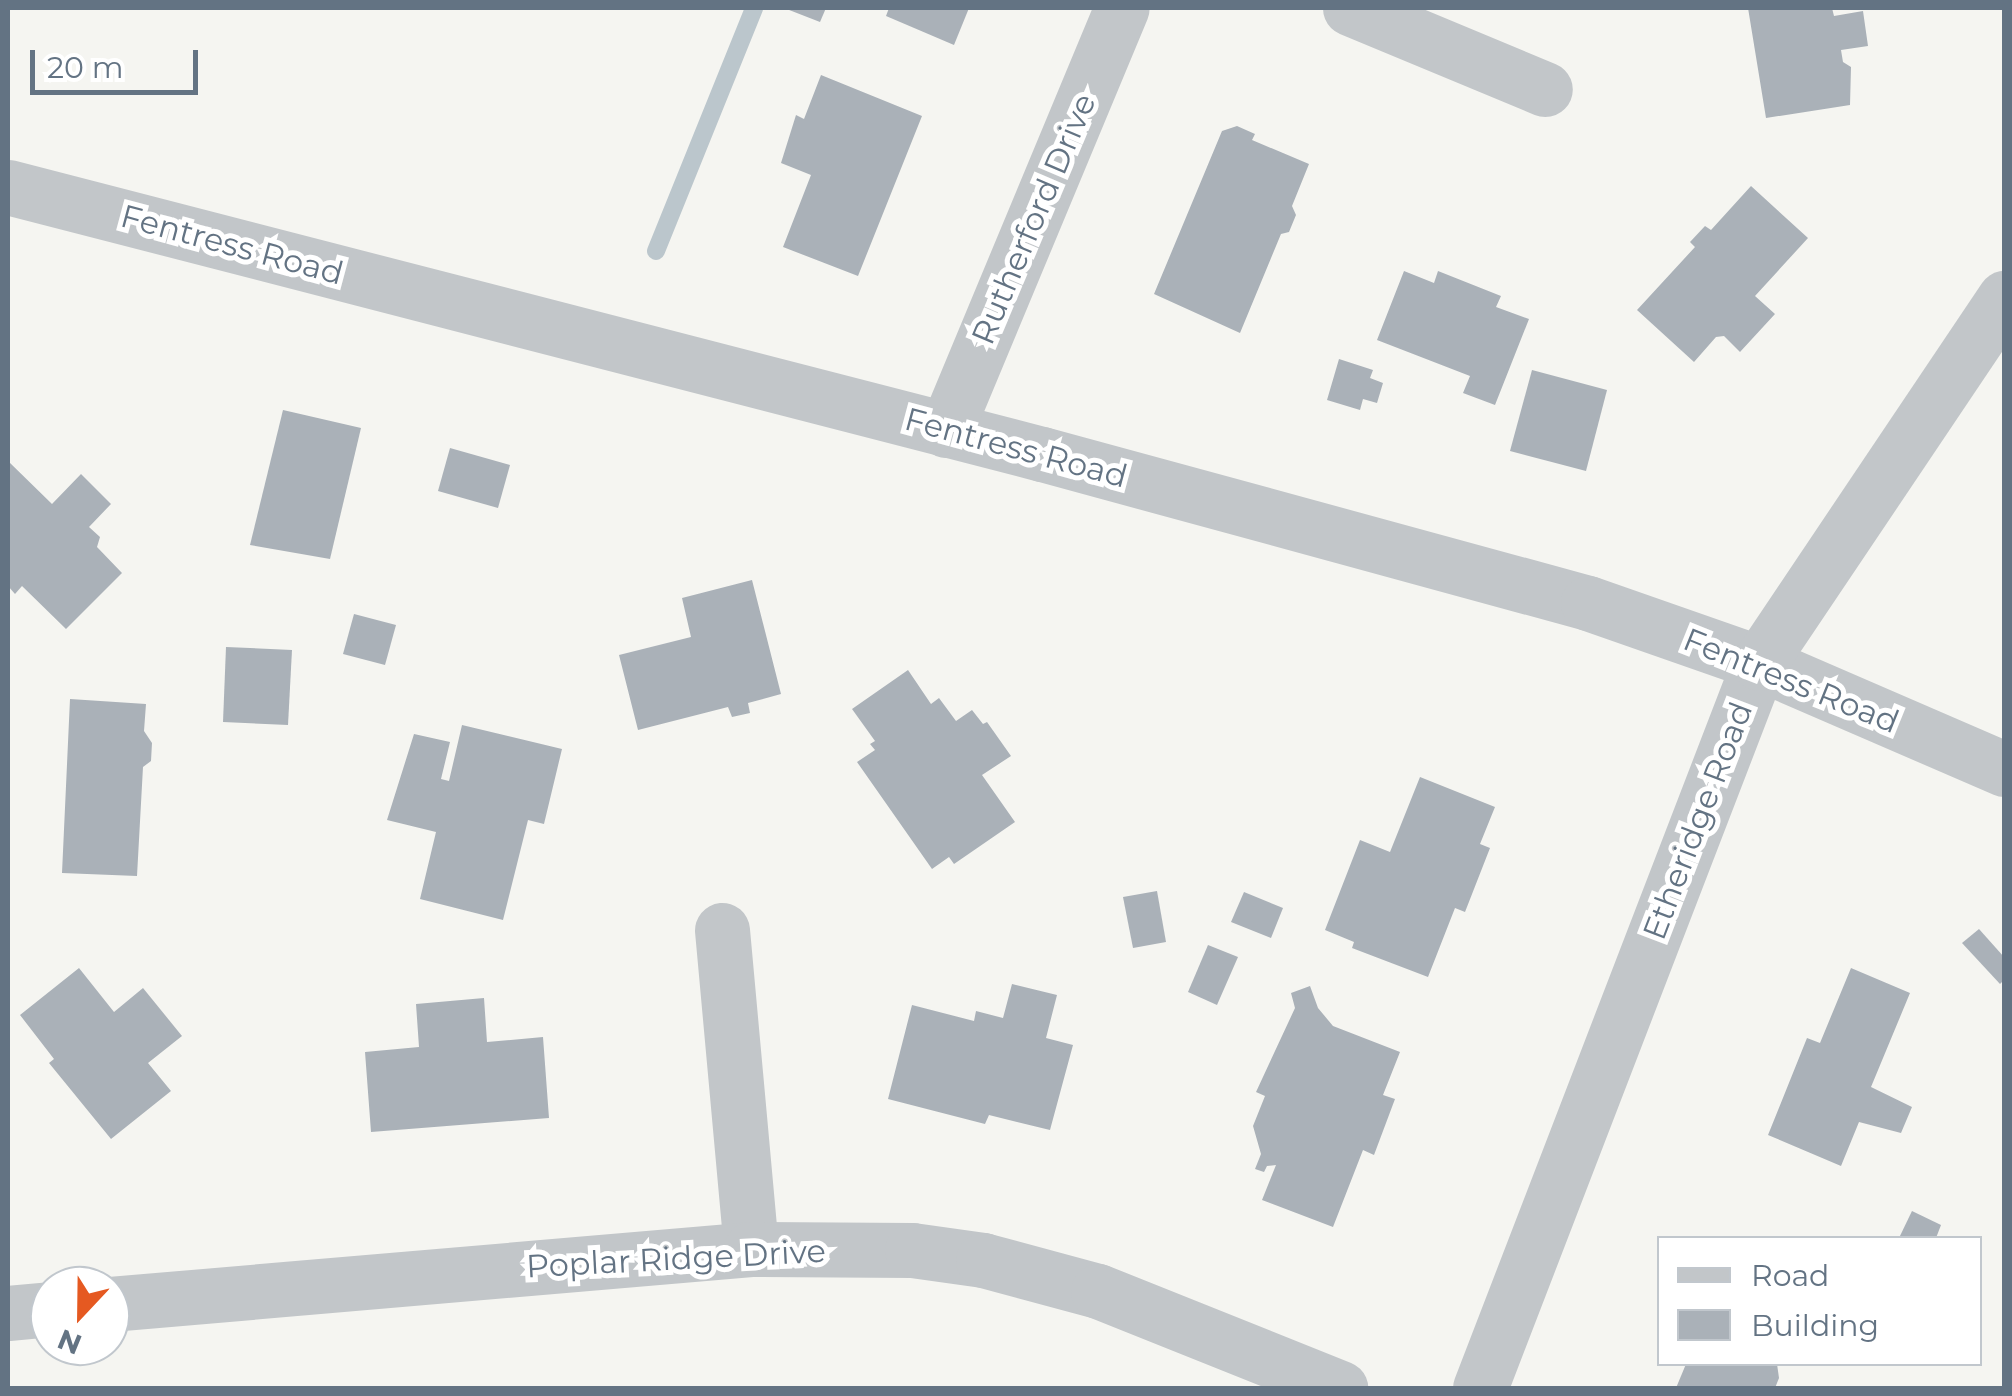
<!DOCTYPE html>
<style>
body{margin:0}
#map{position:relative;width:2012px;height:1396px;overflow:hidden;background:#f5f5f1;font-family:Montserrat,sans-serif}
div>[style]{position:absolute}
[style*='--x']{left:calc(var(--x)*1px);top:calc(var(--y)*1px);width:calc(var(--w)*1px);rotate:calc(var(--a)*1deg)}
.stream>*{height:18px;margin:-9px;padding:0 9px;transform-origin:9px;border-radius:9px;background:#bbc6cc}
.building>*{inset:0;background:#aab1b8}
.minor>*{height:55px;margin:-27.5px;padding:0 27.5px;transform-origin:27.5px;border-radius:27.5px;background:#c2c6c9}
span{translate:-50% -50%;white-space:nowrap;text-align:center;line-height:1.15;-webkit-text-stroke:10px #fff;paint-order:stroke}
.street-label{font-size:32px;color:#637383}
.frame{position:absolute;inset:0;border:10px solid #637383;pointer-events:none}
.legend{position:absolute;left:1657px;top:1236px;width:325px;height:130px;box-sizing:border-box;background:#fff;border:2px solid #c1c7cd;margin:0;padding:12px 18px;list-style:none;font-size:30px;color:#637383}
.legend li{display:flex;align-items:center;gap:20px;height:50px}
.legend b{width:50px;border:2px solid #c1c7cd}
.north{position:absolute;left:30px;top:1266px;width:100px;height:100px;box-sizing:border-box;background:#fff;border:2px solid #c1c7cd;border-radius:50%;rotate:202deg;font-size:28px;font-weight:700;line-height:40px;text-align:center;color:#637383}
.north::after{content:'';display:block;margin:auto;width:35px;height:45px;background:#e55921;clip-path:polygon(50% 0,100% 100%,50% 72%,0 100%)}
.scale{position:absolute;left:30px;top:50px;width:168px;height:45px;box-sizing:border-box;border:5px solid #637383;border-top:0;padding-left:12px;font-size:30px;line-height:35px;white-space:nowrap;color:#637383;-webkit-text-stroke:8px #fff;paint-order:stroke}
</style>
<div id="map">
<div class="stream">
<div style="--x:656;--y:251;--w:262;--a:-68"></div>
</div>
<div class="building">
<div style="clip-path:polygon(784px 8px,826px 8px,820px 22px)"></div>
<div style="clip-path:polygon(889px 8px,969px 8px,954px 45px,886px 16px)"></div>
<div style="clip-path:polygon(1748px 8px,1832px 8px,1834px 16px,1863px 11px,1868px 46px,1841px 50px,1843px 62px,1851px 67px,1850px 105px,1766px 118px)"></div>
<div style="clip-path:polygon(821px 75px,922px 116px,858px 276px,783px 247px,811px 175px,781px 163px,796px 115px,804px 119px)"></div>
<div style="clip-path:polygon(1237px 126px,1255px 134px,1252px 140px,1309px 164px,1292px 206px,1296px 215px,1289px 232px,1281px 234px,1240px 333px,1154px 294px,1222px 131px)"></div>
<div style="clip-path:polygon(1751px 186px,1808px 238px,1755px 296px,1775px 314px,1740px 352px,1724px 336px,1716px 337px,1694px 362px,1637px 310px,1695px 247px,1690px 242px,1705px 226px,1711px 230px)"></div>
<div style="clip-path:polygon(1404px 271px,1434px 283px,1438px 271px,1501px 296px,1496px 307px,1529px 319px,1495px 405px,1463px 393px,1470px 376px,1377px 340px)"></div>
<div style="clip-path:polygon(1339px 359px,1373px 370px,1370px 378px,1383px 383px,1377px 403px,1363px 399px,1360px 410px,1327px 400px)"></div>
<div style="clip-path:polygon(1532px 370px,1607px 390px,1586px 471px,1510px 451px)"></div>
<div style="clip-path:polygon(283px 410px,361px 428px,330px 559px,250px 545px)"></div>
<div style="clip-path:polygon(450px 448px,510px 465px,498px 508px,438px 491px)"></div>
<div style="clip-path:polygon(8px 461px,52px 504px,81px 474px,111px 504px,89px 527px,100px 537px,97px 547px,122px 573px,66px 629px,22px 586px,15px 594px,8px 586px)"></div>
<div style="clip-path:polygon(752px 580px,781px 694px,748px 703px,750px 713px,732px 717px,728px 707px,638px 730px,619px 655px,691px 637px,682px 598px)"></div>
<div style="clip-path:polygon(354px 614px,396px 625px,385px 665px,343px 654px)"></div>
<div style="clip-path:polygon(226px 647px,292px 650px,288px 725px,223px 722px)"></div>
<div style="clip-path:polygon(908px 670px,931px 704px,939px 698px,956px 721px,972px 710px,983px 724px,987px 722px,1011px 756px,982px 775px,1015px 822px,954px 864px,949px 857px,932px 869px,857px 762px,875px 750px,870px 744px,875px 741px,852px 709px)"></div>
<div style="clip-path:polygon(70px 699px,146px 704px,144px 731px,152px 743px,151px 761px,143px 767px,137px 876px,62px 873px)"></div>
<div style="clip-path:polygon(462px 725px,562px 749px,544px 824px,528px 820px,503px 920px,420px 899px,436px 832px,387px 820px,414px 734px,450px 742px,441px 779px,449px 781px)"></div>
<div style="clip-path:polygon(1420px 777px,1495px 807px,1480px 844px,1490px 848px,1465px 912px,1455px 908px,1428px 977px,1352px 948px,1354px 942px,1325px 930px,1360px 840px,1390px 852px)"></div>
<div style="clip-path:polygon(1157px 891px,1166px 942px,1133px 948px,1123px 897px)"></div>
<div style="clip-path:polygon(1244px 892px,1283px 908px,1271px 938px,1231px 922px)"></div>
<div style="clip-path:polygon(1979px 929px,2004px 957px,2004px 980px,2000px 984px,1962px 943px)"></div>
<div style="clip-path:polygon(1208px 945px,1238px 957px,1217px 1005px,1188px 992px)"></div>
<div style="clip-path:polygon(79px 968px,114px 1012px,143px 988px,182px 1036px,148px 1063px,171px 1091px,111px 1139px,49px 1063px,54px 1059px,20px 1015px)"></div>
<div style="clip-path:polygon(1851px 968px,1910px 993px,1871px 1087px,1912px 1107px,1901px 1133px,1859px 1122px,1841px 1166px,1768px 1135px,1807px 1038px,1820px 1043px)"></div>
<div style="clip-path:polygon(1012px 984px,1057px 995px,1046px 1038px,1073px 1045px,1050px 1130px,989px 1115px,985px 1124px,888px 1099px,912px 1005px,974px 1021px,976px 1011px,1003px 1018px)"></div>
<div style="clip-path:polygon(1310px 986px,1318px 1008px,1333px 1026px,1400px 1052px,1383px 1095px,1395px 1099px,1374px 1155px,1363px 1150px,1333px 1227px,1262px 1200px,1276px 1165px,1267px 1166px,1264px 1172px,1255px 1169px,1261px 1154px,1253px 1126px,1265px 1096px,1256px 1092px,1295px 1008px,1291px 993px)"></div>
<div style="clip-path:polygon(484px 998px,487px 1042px,543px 1037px,549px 1118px,371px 1132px,365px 1052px,419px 1047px,416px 1004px)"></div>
<div style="clip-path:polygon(1912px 1211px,1941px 1225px,1936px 1238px,1899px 1238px)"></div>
<div style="clip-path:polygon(1686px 1364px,1777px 1364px,1779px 1378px,1775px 1388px,1676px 1388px)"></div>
</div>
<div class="minor">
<div style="--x:1350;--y:8;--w:211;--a:22.6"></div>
<div style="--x:8;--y:187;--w:1068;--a:14.48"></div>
<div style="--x:1042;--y:454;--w:566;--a:15.26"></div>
<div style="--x:1588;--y:603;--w:181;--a:19.3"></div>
<div style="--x:1759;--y:663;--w:267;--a:23.4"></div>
<div style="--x:946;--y:430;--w:457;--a:-67.4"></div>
<div style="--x:722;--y:930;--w:320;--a:84.8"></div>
<div style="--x:110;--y:1304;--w:643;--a:-4.9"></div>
<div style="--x:751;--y:1249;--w:161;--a:0.4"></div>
<div style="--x:912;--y:1250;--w:72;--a:8"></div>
<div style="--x:983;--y:1260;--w:119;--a:15.1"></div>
<div style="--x:1098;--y:1291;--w:261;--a:21.8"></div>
<div style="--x:8;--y:1313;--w:42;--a:-5.4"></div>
<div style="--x:1480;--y:1388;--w:777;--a:-68.95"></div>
<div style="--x:1759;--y:663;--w:440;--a:-56.1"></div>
</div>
<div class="street-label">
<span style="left:1034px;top:219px;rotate:-67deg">Rutherford Drive</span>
<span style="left:232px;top:245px;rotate:15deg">Fentress Road</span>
<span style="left:1016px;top:448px;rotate:15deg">Fentress Road</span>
<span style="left:1791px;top:681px;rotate:22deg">Fentress Road</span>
<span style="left:1698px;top:821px;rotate:-69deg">Etheridge Road</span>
<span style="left:676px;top:1259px;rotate:-3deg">Poplar Ridge Drive</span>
</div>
<div class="frame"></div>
<ul class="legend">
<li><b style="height:12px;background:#c2c6c9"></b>Road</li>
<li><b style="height:28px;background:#aab1b8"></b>Building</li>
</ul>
<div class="north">N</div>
<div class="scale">20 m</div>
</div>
